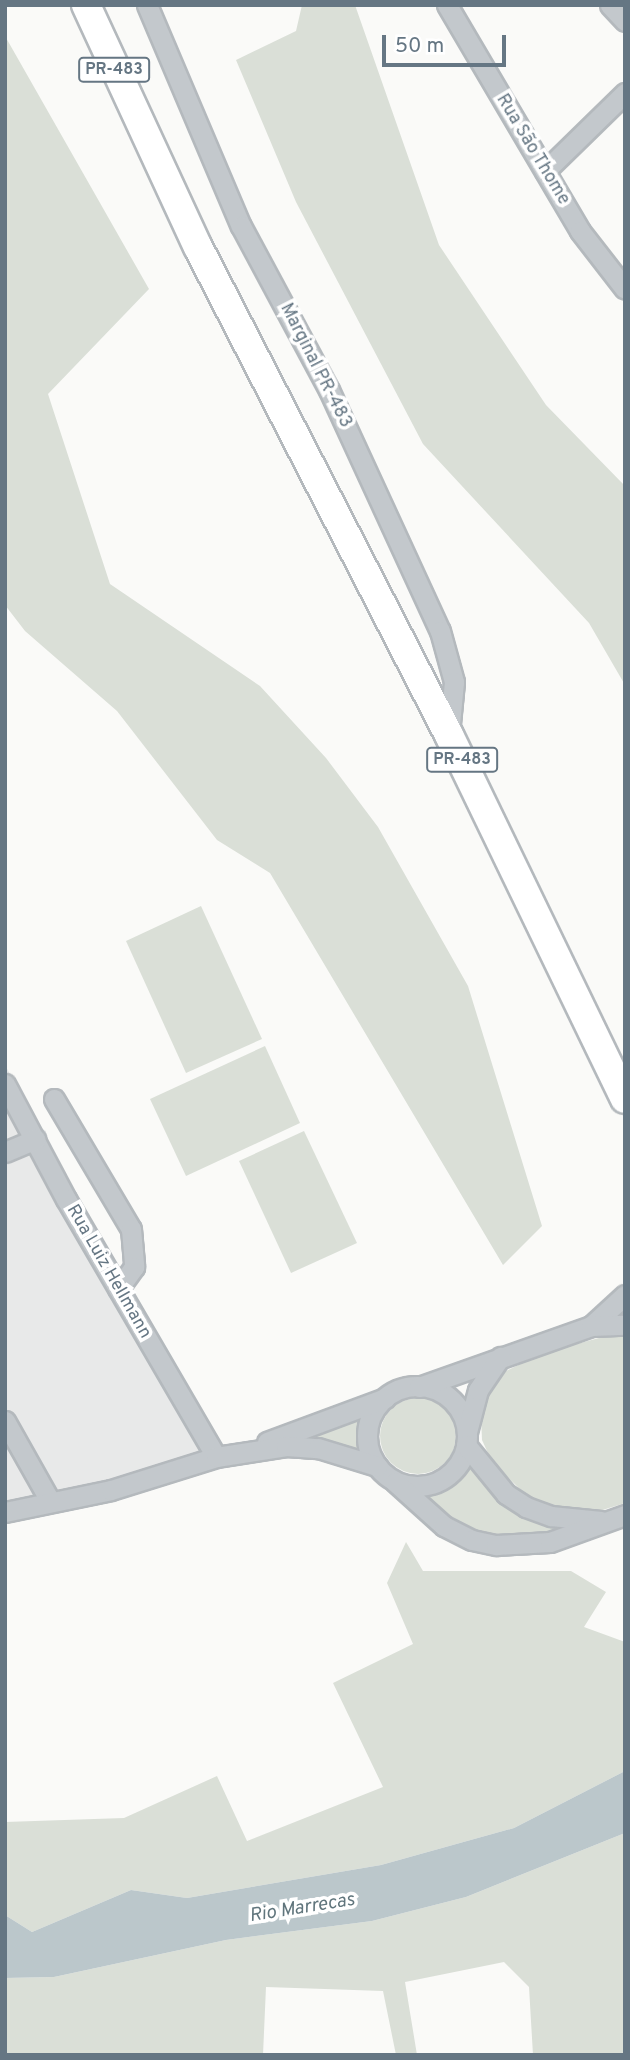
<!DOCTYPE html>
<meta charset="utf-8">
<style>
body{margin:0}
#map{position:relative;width:630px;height:2060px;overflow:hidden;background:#fafaf8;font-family:Overpass,sans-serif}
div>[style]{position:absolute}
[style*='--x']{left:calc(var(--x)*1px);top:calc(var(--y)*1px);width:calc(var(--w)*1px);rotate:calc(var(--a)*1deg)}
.built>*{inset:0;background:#e8e9e9}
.green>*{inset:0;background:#dadfd7}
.round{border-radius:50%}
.water>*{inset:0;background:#bbc7cb}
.roads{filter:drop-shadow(2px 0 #b4b9bd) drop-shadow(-2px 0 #b4b9bd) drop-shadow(0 2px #b4b9bd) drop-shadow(0 -2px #b4b9bd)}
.minor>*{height:19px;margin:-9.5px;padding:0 9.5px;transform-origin:9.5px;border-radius:9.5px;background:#c3c8cc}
.minor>.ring{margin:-9.5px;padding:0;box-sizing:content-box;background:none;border:19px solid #c3c8cc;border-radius:50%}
.highway>*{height:28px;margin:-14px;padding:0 14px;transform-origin:14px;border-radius:14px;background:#fff}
span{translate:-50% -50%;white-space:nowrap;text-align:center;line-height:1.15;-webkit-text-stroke:7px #fff;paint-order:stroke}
.shield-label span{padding:2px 5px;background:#fff;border:2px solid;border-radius:5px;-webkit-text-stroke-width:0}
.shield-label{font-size:16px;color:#657683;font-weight:700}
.street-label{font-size:18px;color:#657683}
.water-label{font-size:19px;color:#60757c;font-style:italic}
.frame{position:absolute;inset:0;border:7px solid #657683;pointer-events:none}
.scale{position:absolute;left:382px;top:35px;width:124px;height:32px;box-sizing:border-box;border:4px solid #657683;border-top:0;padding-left:9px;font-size:21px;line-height:24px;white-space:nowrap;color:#657683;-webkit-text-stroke:5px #fff;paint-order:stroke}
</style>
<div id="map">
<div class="built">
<div style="clip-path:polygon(5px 1065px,217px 1450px,5px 1515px)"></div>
</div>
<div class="green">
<div style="clip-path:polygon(302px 5px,355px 5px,439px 245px,546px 405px,625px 486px,625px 685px,589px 623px,423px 444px,296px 202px,236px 60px,296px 31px)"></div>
<div style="clip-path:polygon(5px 36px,149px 289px,48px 394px,110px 584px,260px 686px,326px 758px,378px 827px,468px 986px,542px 1226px,503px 1265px,270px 873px,217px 840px,117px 711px,25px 631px,5px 605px)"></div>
<div style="clip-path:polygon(201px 906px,262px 1039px,186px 1073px,126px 941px)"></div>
<div style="clip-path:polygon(265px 1046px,300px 1123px,186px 1176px,150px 1099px)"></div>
<div style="clip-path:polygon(304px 1131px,357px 1243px,291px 1273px,239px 1161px)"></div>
<div style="clip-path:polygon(625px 1331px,625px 1503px,593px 1513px,544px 1505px,529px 1498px,492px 1462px,482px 1440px,481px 1417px,491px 1387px,506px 1371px,543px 1353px)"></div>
<div class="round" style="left:380px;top:1398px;width:76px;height:76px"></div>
<div style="clip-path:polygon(366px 1412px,361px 1433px,365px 1453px,289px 1439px)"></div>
<div style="clip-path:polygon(469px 1457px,489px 1485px,587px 1527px,500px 1540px,456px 1525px,420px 1493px,438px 1490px,455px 1480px)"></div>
<div style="clip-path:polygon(406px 1542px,423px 1571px,571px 1571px,606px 1592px,584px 1627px,625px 1642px,625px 1771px,514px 1828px,381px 1865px,187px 1898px,131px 1890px,32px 1932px,5px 1915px,5px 1822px,124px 1818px,217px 1776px,247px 1841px,383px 1787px,333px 1683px,413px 1644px,387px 1583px)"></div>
<div style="clip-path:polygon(625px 1833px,625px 2055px,533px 2055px,529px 1987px,504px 1962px,405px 1982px,417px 2055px,396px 2055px,383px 1991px,266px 1987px,263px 2055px,5px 2055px,5px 1978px,54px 1977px,226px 1940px,372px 1921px,466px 1897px)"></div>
</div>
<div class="water">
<div style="clip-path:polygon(625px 1771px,625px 1833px,466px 1897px,372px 1921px,226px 1940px,54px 1977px,5px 1978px,5px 1915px,32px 1932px,131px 1890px,187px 1898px,381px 1865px,514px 1828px)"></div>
</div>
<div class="roads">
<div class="minor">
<div style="--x:147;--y:5;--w:240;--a:67"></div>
<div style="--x:241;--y:226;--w:186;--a:61.8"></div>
<div style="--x:329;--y:390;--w:265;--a:65.3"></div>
<div style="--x:440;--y:631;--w:53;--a:74.6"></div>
<div style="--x:454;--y:682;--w:52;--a:95.5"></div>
<div style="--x:447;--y:5;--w:262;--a:59.5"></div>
<div style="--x:580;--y:231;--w:73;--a:52.2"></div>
<div style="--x:610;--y:5;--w:22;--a:47"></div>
<div style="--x:545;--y:171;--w:112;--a:-44.3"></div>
<div style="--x:5;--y:1084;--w:130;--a:62.1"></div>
<div style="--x:66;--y:1199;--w:298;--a:59.8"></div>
<div style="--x:54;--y:1099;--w:151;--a:59.4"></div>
<div style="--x:131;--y:1229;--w:38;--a:85"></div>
<div style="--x:134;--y:1267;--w:27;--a:126"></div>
<div style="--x:5;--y:1152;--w:33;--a:-23"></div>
<div style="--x:591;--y:1326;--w:46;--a:-42.4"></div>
<div class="ring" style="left:367px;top:1386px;width:81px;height:81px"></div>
<div style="--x:419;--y:1387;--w:182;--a:-19.5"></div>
<div style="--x:591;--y:1326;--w:34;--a:-2"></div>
<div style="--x:5;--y:1421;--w:92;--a:60.6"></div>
<div style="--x:467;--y:1432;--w:43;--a:-75.3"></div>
<div style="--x:478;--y:1390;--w:40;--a:-56"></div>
<div style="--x:267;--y:1442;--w:126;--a:-20.4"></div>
<div style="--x:466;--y:1445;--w:63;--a:50.8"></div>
<div style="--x:506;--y:1494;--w:24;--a:33"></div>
<div style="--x:526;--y:1507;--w:27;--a:20"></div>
<div style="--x:551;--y:1516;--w:50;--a:5.7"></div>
<div style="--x:395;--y:1482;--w:66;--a:41.9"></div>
<div style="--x:444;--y:1526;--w:31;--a:27"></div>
<div style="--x:472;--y:1540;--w:25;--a:12"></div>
<div style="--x:496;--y:1545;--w:54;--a:-3.2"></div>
<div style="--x:550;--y:1542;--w:80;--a:-19.8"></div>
<div style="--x:5;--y:1512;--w:108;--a:-11.7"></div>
<div style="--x:111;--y:1490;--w:110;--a:-17.4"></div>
<div style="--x:216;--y:1457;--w:71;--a:-8.9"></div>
<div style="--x:286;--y:1446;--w:32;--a:4"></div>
<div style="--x:318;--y:1448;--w:62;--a:17"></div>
</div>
<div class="highway">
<div style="--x:86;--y:5;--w:267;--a:65.2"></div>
<div style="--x:198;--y:247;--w:549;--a:62.78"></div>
<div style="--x:449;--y:735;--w:404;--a:64.2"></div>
</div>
</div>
<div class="shield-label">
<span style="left:114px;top:70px">PR-483</span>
<span style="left:462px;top:760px">PR-483</span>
</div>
<div class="street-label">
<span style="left:532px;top:150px;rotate:59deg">Rua São Thome</span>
<span style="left:315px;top:366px;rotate:63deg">Marginal PR-483</span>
<span style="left:108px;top:1272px;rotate:60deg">Rua Luiz Hellmann</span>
</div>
<div class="water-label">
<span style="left:302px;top:1909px;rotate:-9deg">Rio Marrecas</span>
</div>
<div class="frame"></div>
<div class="scale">50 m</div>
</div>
